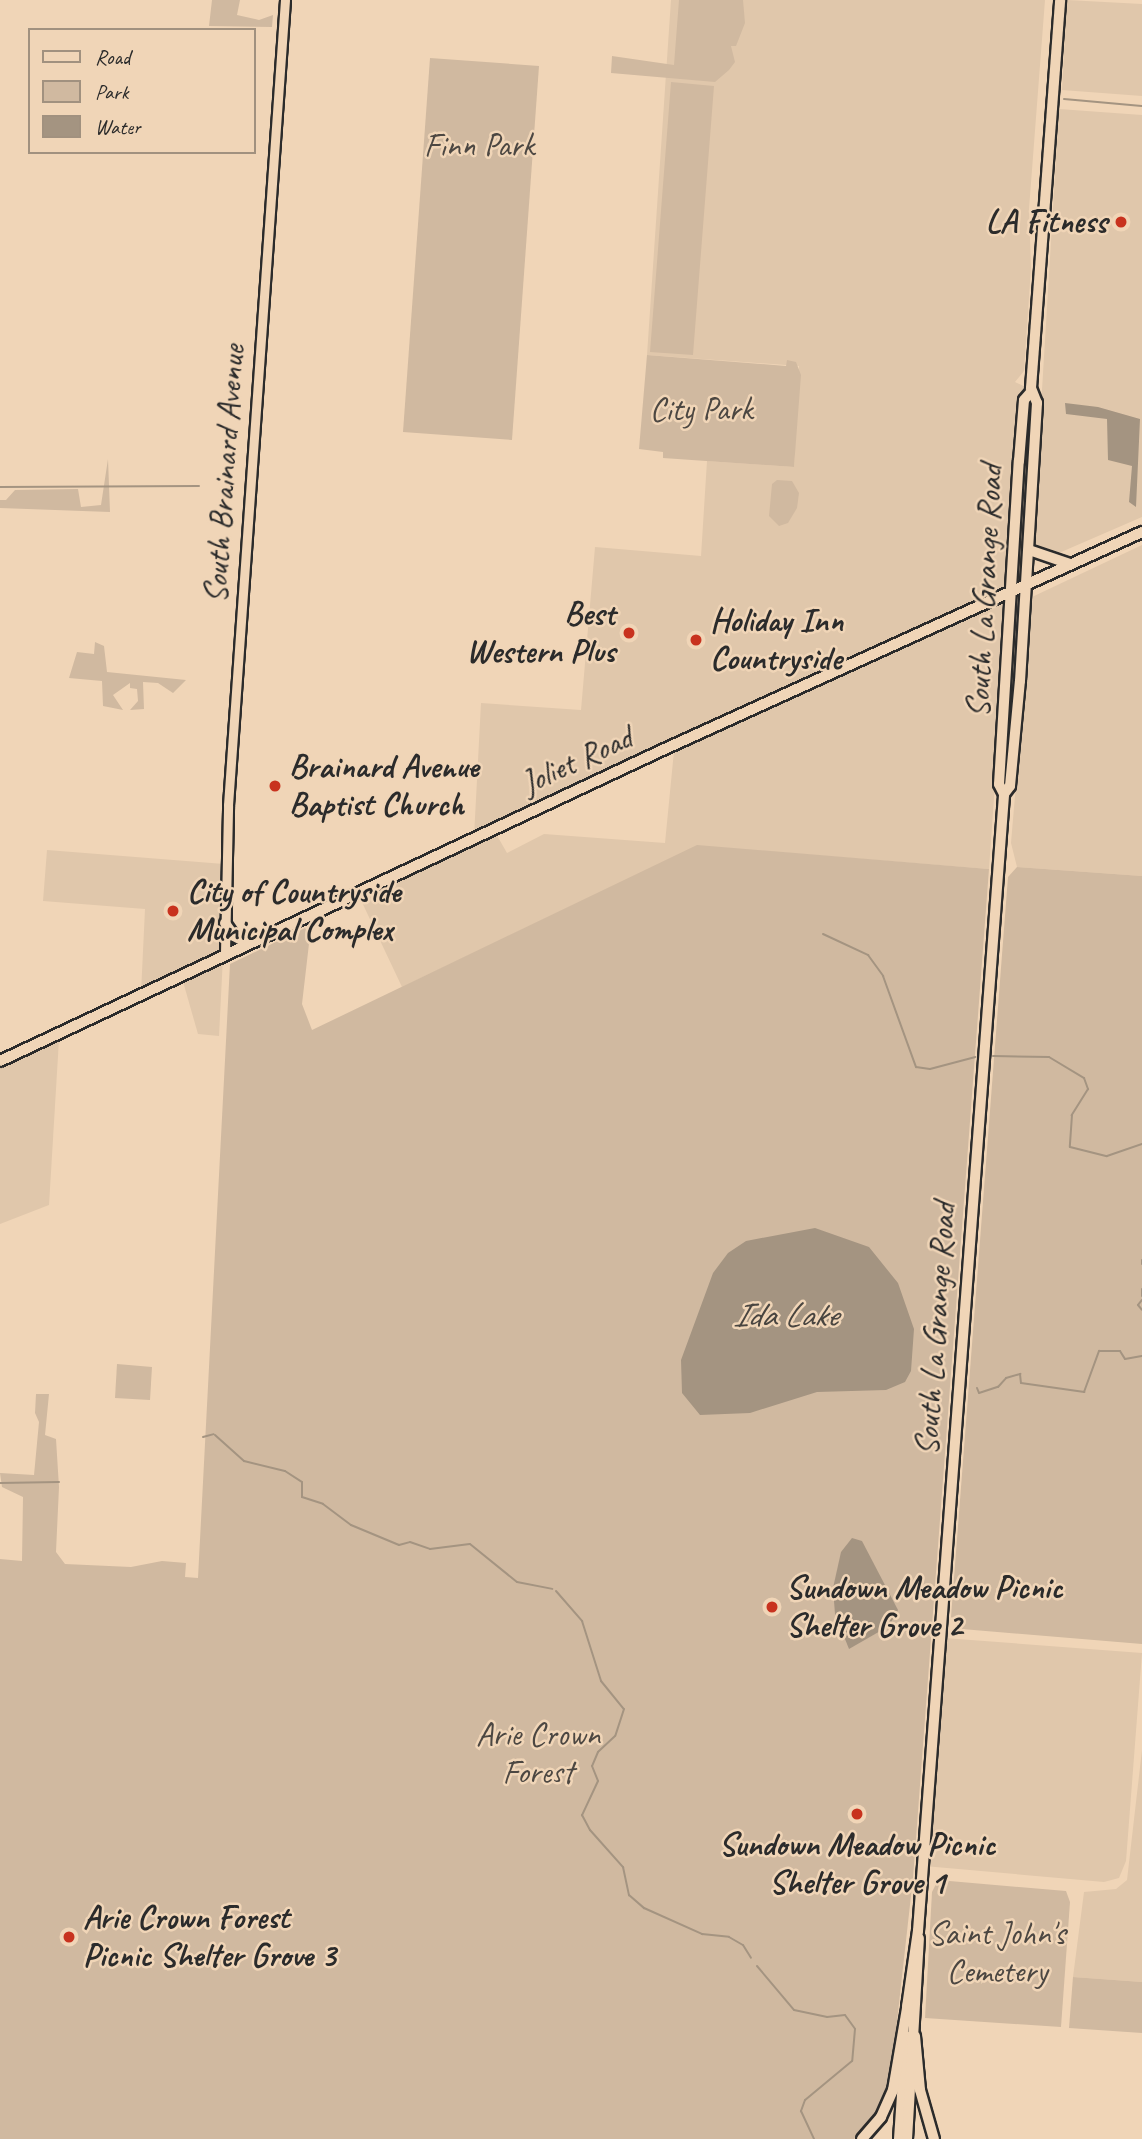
<!DOCTYPE html>
<style>
body{margin:0}
#map{position:relative;width:1142px;height:2139px;overflow:hidden;background:#f0d5b7;font-family:Caveat,sans-serif}
div>[style]{position:absolute}
[style*='--x']{left:calc(var(--x)*1px);top:calc(var(--y)*1px);width:calc(var(--w)*1px);rotate:calc(var(--a)*1deg)}
.built>*{inset:0;background:#e0c7ab}
.green>*{inset:0;background:#d0b9a0}
.water>*{inset:0;background:#a49481}
.stream>*{height:2px;margin:-1px;padding:0 1px;transform-origin:1px;border-radius:1px;background:#a49481}
.roads{filter:drop-shadow(2px 0 #2b2b2b) drop-shadow(-2px 0 #2b2b2b) drop-shadow(0 2px #2b2b2b) drop-shadow(0 -2px #2b2b2b)}
.secondary>*{height:9px;margin:-4.5px;padding:0 4.5px;transform-origin:4.5px;border-radius:4.5px;background:#f0d5b7}
.primary>*{height:10px;margin:-5px;padding:0 5px;transform-origin:5px;border-radius:5px;background:#f0d5b7}
.highway>*{height:10px;margin:-5px;padding:0 5px;transform-origin:5px;border-radius:5px;background:#f0d5b7}
.dots>*{width:19px;height:19px;translate:-50% -50%;box-sizing:border-box;border:4px solid #f0d5b7;border-radius:50%}
span{translate:-50% -50%;white-space:nowrap;text-align:center;line-height:1.15;-webkit-text-stroke:5px #f0d5b7;paint-order:stroke}
.park-label{font-size:33px;color:#4c4742}
.poi-label{font-size:33px;color:#2b2b2b;font-weight:700}
.right{translate:-100% -50%;text-align:right}
.left{translate:0 -50%;text-align:left}
.street-label{font-size:33px;color:#2b2b2b}
.water-label{font-size:35px;color:#494540;font-style:italic}
.legend{position:absolute;left:28px;top:28px;width:228px;height:126px;box-sizing:border-box;background:#f0d5b7;border:2px solid #a1917f;margin:0;padding:9px 12px;list-style:none;font-size:21px;color:#2b2b2b}
.legend li{display:flex;align-items:center;gap:14px;height:35px}
.legend b{width:35px;border:2px solid #a1917f}
</style>
<div id="map">
<div class="built">
<div style="clip-path:polygon(671px 0,1045px 0,1029px 209px,1031px 268px,1024px 371px,1015px 382px,1030px 389px,1015px 589px,474px 837px,481px 703px,581px 710px,595px 547px,701px 556px,707px 461px,794px 467px,799px 366px,647px 355px)"></div>
<div style="clip-path:polygon(1067px 0,1142px 4px,1142px 96px,1062px 90px)"></div>
<div style="clip-path:polygon(1059px 109px,1142px 115px,1142px 517px,1052px 556px,1035px 550px,1033px 539px)"></div>
<div style="clip-path:polygon(1142px 545px,1142px 876px,1017px 867px,1011px 843px,1032px 597px)"></div>
<div style="clip-path:polygon(1008px 600px,989px 869px,697px 846px,402px 987px,359px 896px,495px 832px,507px 853px,544px 834px,665px 843px,674px 751px)"></div>
<div style="clip-path:polygon(47px 850px,224px 864px,224px 951px,141px 993px,145px 909px,43px 901px)"></div>
<div style="clip-path:polygon(223px 956px,219px 1036px,198px 1034px,182px 978px)"></div>
<div style="clip-path:polygon(59px 1039px,49px 1205px,0 1224px,0 1066px)"></div>
<div style="clip-path:polygon(944px 1638px,1142px 1653px,1126px 1861px,1119px 1878px,1104px 1882px,924px 1866px)"></div>
<div style="clip-path:polygon(1142px 1750px,1142px 1982px,1073px 1977px,1084px 1892px,1116px 1889px,1127px 1880px)"></div>
</div>
<div class="green">
<div style="clip-path:polygon(212px 0,240px 0,237px 15px,259px 20px,273px 15px,272px 27px,209px 26px)"></div>
<div style="clip-path:polygon(679px 0,743px 0,745px 23px,736px 46px,731px 46px,735px 62px,729px 70px,715px 82px,611px 73px,612px 56px,674px 65px)"></div>
<div style="clip-path:polygon(430px 58px,539px 66px,512px 440px,403px 432px)"></div>
<div style="clip-path:polygon(671px 82px,714px 86px,693px 355px,650px 352px)"></div>
<div style="clip-path:polygon(647px 355px,786px 366px,787px 360px,796px 362px,801px 375px,794px 467px,663px 458px,663px 452px,639px 449px)"></div>
<div style="clip-path:polygon(108px 459px,110px 512px,0 508px,0 500px,6px 500px,15px 490px,78px 489px,81px 507px,101px 505px)"></div>
<div style="clip-path:polygon(777px 480px,792px 481px,799px 493px,797px 508px,788px 523px,779px 526px,769px 516px,772px 484px)"></div>
<div style="clip-path:polygon(95px 642px,104px 646px,107px 672px,186px 680px,173px 693px,158px 683px,143px 682px,144px 709px,130px 710px,138px 701px,137px 689px,130px 688px,130px 683px,113px 695px,123px 710px,103px 706px,102px 681px,69px 678px,77px 652px,94px 654px)"></div>
<div style="clip-path:polygon(697px 845px,989px 869px,913px 1878px,894px 2048px,887px 2092px,877px 2112px,854px 2139px,0 2139px,0 1559px,22px 1561px,23px 1497px,2px 1487px,0 1473px,34px 1475px,39px 1422px,35px 1413px,36px 1394px,49px 1394px,45px 1435px,56px 1439px,59px 1487px,56px 1552px,65px 1564px,131px 1567px,162px 1561px,186px 1563px,185px 1577px,198px 1578px,230px 964px,305px 928px,310px 935px,302px 1004px,312px 1030px)"></div>
<div style="clip-path:polygon(1017px 867px,1142px 876px,1142px 1644px,962px 1629px,951px 1617px,1008px 877px)"></div>
<div style="clip-path:polygon(117px 1364px,152px 1367px,150px 1400px,115px 1398px)"></div>
<div style="clip-path:polygon(938px 1880px,1066px 1891px,1070px 1902px,1061px 2027px,925px 2018px,932px 1892px)"></div>
<div style="clip-path:polygon(1073px 1977px,1142px 1982px,1142px 2033px,1069px 2028px)"></div>
</div>
<div class="water">
<div style="clip-path:polygon(1065px 403px,1098px 407px,1140px 419px,1136px 507px,1129px 502px,1132px 466px,1108px 460px,1107px 419px,1066px 414px)"></div>
<div style="clip-path:polygon(815px 1228px,869px 1247px,898px 1283px,914px 1329px,911px 1371px,905px 1382px,886px 1390px,817px 1392px,750px 1413px,700px 1415px,682px 1393px,681px 1360px,713px 1273px,728px 1253px,746px 1241px)"></div>
<div style="clip-path:polygon(852px 1538px,862px 1541px,898px 1610px,889px 1626px,849px 1649px,835px 1614px,833px 1588px,841px 1552px)"></div>
</div>
<div class="stream">
<div style="--x:1064;--y:99;--w:78;--a:5.1"></div>
<div style="--x:0;--y:487;--w:199;--a:-0.3"></div>
<div style="--x:823;--y:934;--w:50;--a:25"></div>
<div style="--x:868;--y:955;--w:26;--a:54"></div>
<div style="--x:883;--y:976;--w:97;--a:70.1"></div>
<div style="--x:916;--y:1067;--w:14;--a:8"></div>
<div style="--x:930;--y:1069;--w:47;--a:-14.9"></div>
<div style="--x:993;--y:1056;--w:56;--a:1"></div>
<div style="--x:1049;--y:1057;--w:41;--a:31"></div>
<div style="--x:1084;--y:1078;--w:12;--a:70"></div>
<div style="--x:1088;--y:1089;--w:31;--a:122"></div>
<div style="--x:1072;--y:1115;--w:32;--a:94"></div>
<div style="--x:1070;--y:1147;--w:38;--a:14"></div>
<div style="--x:1107;--y:1156;--w:37;--a:-19"></div>
<div style="--x:1142;--y:1260;--w:4;--a:90"></div>
<div style="--x:1142;--y:1289;--w:7;--a:90"></div>
<div style="--x:1142;--y:1300;--w:6;--a:129"></div>
<div style="--x:1138;--y:1305;--w:6;--a:51"></div>
<div style="--x:977;--y:1388;--w:5;--a:68"></div>
<div style="--x:979;--y:1393;--w:20;--a:-18"></div>
<div style="--x:998;--y:1387;--w:12;--a:-48"></div>
<div style="--x:1006;--y:1378;--w:15;--a:-16"></div>
<div style="--x:1020;--y:1374;--w:9;--a:84"></div>
<div style="--x:1021;--y:1383;--w:64;--a:8.1"></div>
<div style="--x:1084;--y:1392;--w:44;--a:-69.9"></div>
<div style="--x:1099;--y:1351;--w:21;--a:0"></div>
<div style="--x:1120;--y:1351;--w:9;--a:58"></div>
<div style="--x:1125;--y:1359;--w:17;--a:-10"></div>
<div style="--x:215;--y:1435;--w:39;--a:42"></div>
<div style="--x:244;--y:1461;--w:42;--a:13.7"></div>
<div style="--x:285;--y:1471;--w:20;--a:33"></div>
<div style="--x:302;--y:1482;--w:15;--a:90"></div>
<div style="--x:302;--y:1497;--w:22;--a:18"></div>
<div style="--x:323;--y:1504;--w:35;--a:37"></div>
<div style="--x:351;--y:1525;--w:52;--a:22.6"></div>
<div style="--x:399;--y:1545;--w:11;--a:-15"></div>
<div style="--x:410;--y:1542;--w:21;--a:19"></div>
<div style="--x:430;--y:1549;--w:40;--a:-7.1"></div>
<div style="--x:470;--y:1544;--w:60;--a:39"></div>
<div style="--x:517;--y:1582;--w:36;--a:11"></div>
<div style="--x:203;--y:1437;--w:11;--a:-15"></div>
<div style="--x:0;--y:1483;--w:59;--a:-1"></div>
<div style="--x:556;--y:1591;--w:40;--a:49"></div>
<div style="--x:582;--y:1621;--w:63;--a:72.4"></div>
<div style="--x:601;--y:1681;--w:36;--a:51"></div>
<div style="--x:624;--y:1709;--w:28;--a:108"></div>
<div style="--x:615;--y:1736;--w:23;--a:137"></div>
<div style="--x:598;--y:1752;--w:15;--a:113"></div>
<div style="--x:592;--y:1766;--w:16;--a:68"></div>
<div style="--x:598;--y:1781;--w:38;--a:115"></div>
<div style="--x:582;--y:1815;--w:17;--a:62"></div>
<div style="--x:590;--y:1830;--w:50;--a:48.3"></div>
<div style="--x:623;--y:1867;--w:29;--a:78"></div>
<div style="--x:629;--y:1895;--w:20;--a:41"></div>
<div style="--x:644;--y:1908;--w:64;--a:24.1"></div>
<div style="--x:702;--y:1934;--w:27;--a:6"></div>
<div style="--x:729;--y:1937;--w:16;--a:30"></div>
<div style="--x:743;--y:1945;--w:15;--a:58"></div>
<div style="--x:757;--y:1966;--w:57;--a:49.9"></div>
<div style="--x:794;--y:2010;--w:34;--a:12"></div>
<div style="--x:827;--y:2017;--w:18;--a:-6"></div>
<div style="--x:845;--y:2015;--w:17;--a:54"></div>
<div style="--x:855;--y:2029;--w:32;--a:95"></div>
<div style="--x:852;--y:2061;--w:61;--a:140.3"></div>
<div style="--x:805;--y:2100;--w:12;--a:110"></div>
<div style="--x:801;--y:2111;--w:31;--a:65"></div>
</div>
<div class="roads">
<div class="secondary">
<div style="--x:225;--y:953;--w:148;--a:-88.8"></div>
<div style="--x:228;--y:805;--w:807;--a:-85.95"></div>
</div>
<div class="primary">
<div style="--x:1029;--y:550;--w:43;--a:18.9"></div>
<div style="--x:1004;--y:794;--w:10;--a:-53"></div>
<div style="--x:1010;--y:786;--w:105;--a:-84.6"></div>
<div style="--x:1020;--y:681;--w:279;--a:-86.5"></div>
<div style="--x:1037;--y:403;--w:16;--a:-112"></div>
<div style="--x:1031;--y:388;--w:389;--a:-85.7"></div>
<div style="--x:225;--y:923;--w:16;--a:55"></div>
<div style="--x:234;--y:936;--w:15;--a:28"></div>
<div style="--x:0;--y:1061;--w:727;--a:-25.15"></div>
<div style="--x:658;--y:752;--w:532;--a:-24.44"></div>
<div style="--x:907;--y:2007;--w:77;--a:-81.8"></div>
<div style="--x:918;--y:1931;--w:1140;--a:-85.67"></div>
<div style="--x:1004;--y:794;--w:11;--a:-117"></div>
<div style="--x:999;--y:784;--w:324;--a:-86.5"></div>
<div style="--x:1019;--y:461;--w:61;--a:-85.3"></div>
<div style="--x:1024;--y:400;--w:11;--a:-49"></div>
<div style="--x:899;--y:2139;--w:103;--a:-86.1"></div>
<div style="--x:907;--y:2139;--w:201;--a:-86.6"></div>
</div>
<div class="highway">
<div style="--x:915;--y:2036;--w:54;--a:84.7"></div>
<div style="--x:920;--y:2090;--w:51;--a:74.1"></div>
<div style="--x:862;--y:2139;--w:29;--a:-49"></div>
<div style="--x:881;--y:2117;--w:30;--a:-66"></div>
<div style="--x:893;--y:2090;--w:89;--a:-80.3"></div>
</div>
</div>
<div class="dots">
<div style="left:1121px;top:222px;background:#c8321e"></div>
<div style="left:629px;top:633px;background:#c8321e"></div>
<div style="left:696px;top:640px;background:#c8321e"></div>
<div style="left:275px;top:786px;background:#c8321e"></div>
<div style="left:173px;top:911px;background:#c8321e"></div>
<div style="left:772px;top:1607px;background:#c8321e"></div>
<div style="left:857px;top:1814px;background:#c8321e"></div>
<div style="left:69px;top:1937px;background:#c8321e"></div>
</div>
<div class="park-label">
<span style="left:479px;top:146px">Finn Park</span>
<span style="left:701px;top:410px">City Park</span>
<span style="left:538px;top:1754px">Arie Crown<br>Forest</span>
<span style="left:997px;top:1953px">Saint John's<br>Cemetery</span>
</div>
<div class="poi-label">
<span class="right" style="left:1107px;top:222px">LA Fitness</span>
<span class="right" style="left:615px;top:633px">Best<br>Western Plus</span>
<span class="left" style="left:710px;top:640px">Holiday Inn<br>Countryside</span>
<span class="left" style="left:289px;top:786px">Brainard Avenue<br>Baptist Church</span>
<span class="left" style="left:187px;top:911px">City of Countryside<br>Municipal Complex</span>
<span class="left" style="left:786px;top:1607px">Sundown Meadow Picnic<br>Shelter Grove 2</span>
<span style="left:857px;top:1864px">Sundown Meadow Picnic<br>Shelter Grove 1</span>
<span class="left" style="left:83px;top:1937px">Arie Crown Forest<br>Picnic Shelter Grove 3</span>
</div>
<div class="street-label">
<span style="left:225px;top:474px;rotate:-86deg">South Brainard Avenue</span>
<span style="left:985px;top:591px;rotate:-87deg">South La Grange Road</span>
<span style="left:577px;top:761px;rotate:-25deg">Joliet Road</span>
<span style="left:936px;top:1329px;rotate:-86deg">South La Grange Road</span>
</div>
<div class="water-label">
<span style="left:785px;top:1315px">Ida Lake</span>
</div>
<ul class="legend">
<li><b style="height:9px;background:#f0d5b7"></b>Road</li>
<li><b style="height:19px;background:#d0b9a0"></b>Park</li>
<li><b style="height:19px;background:#a49481"></b>Water</li>
</ul>
</div>
